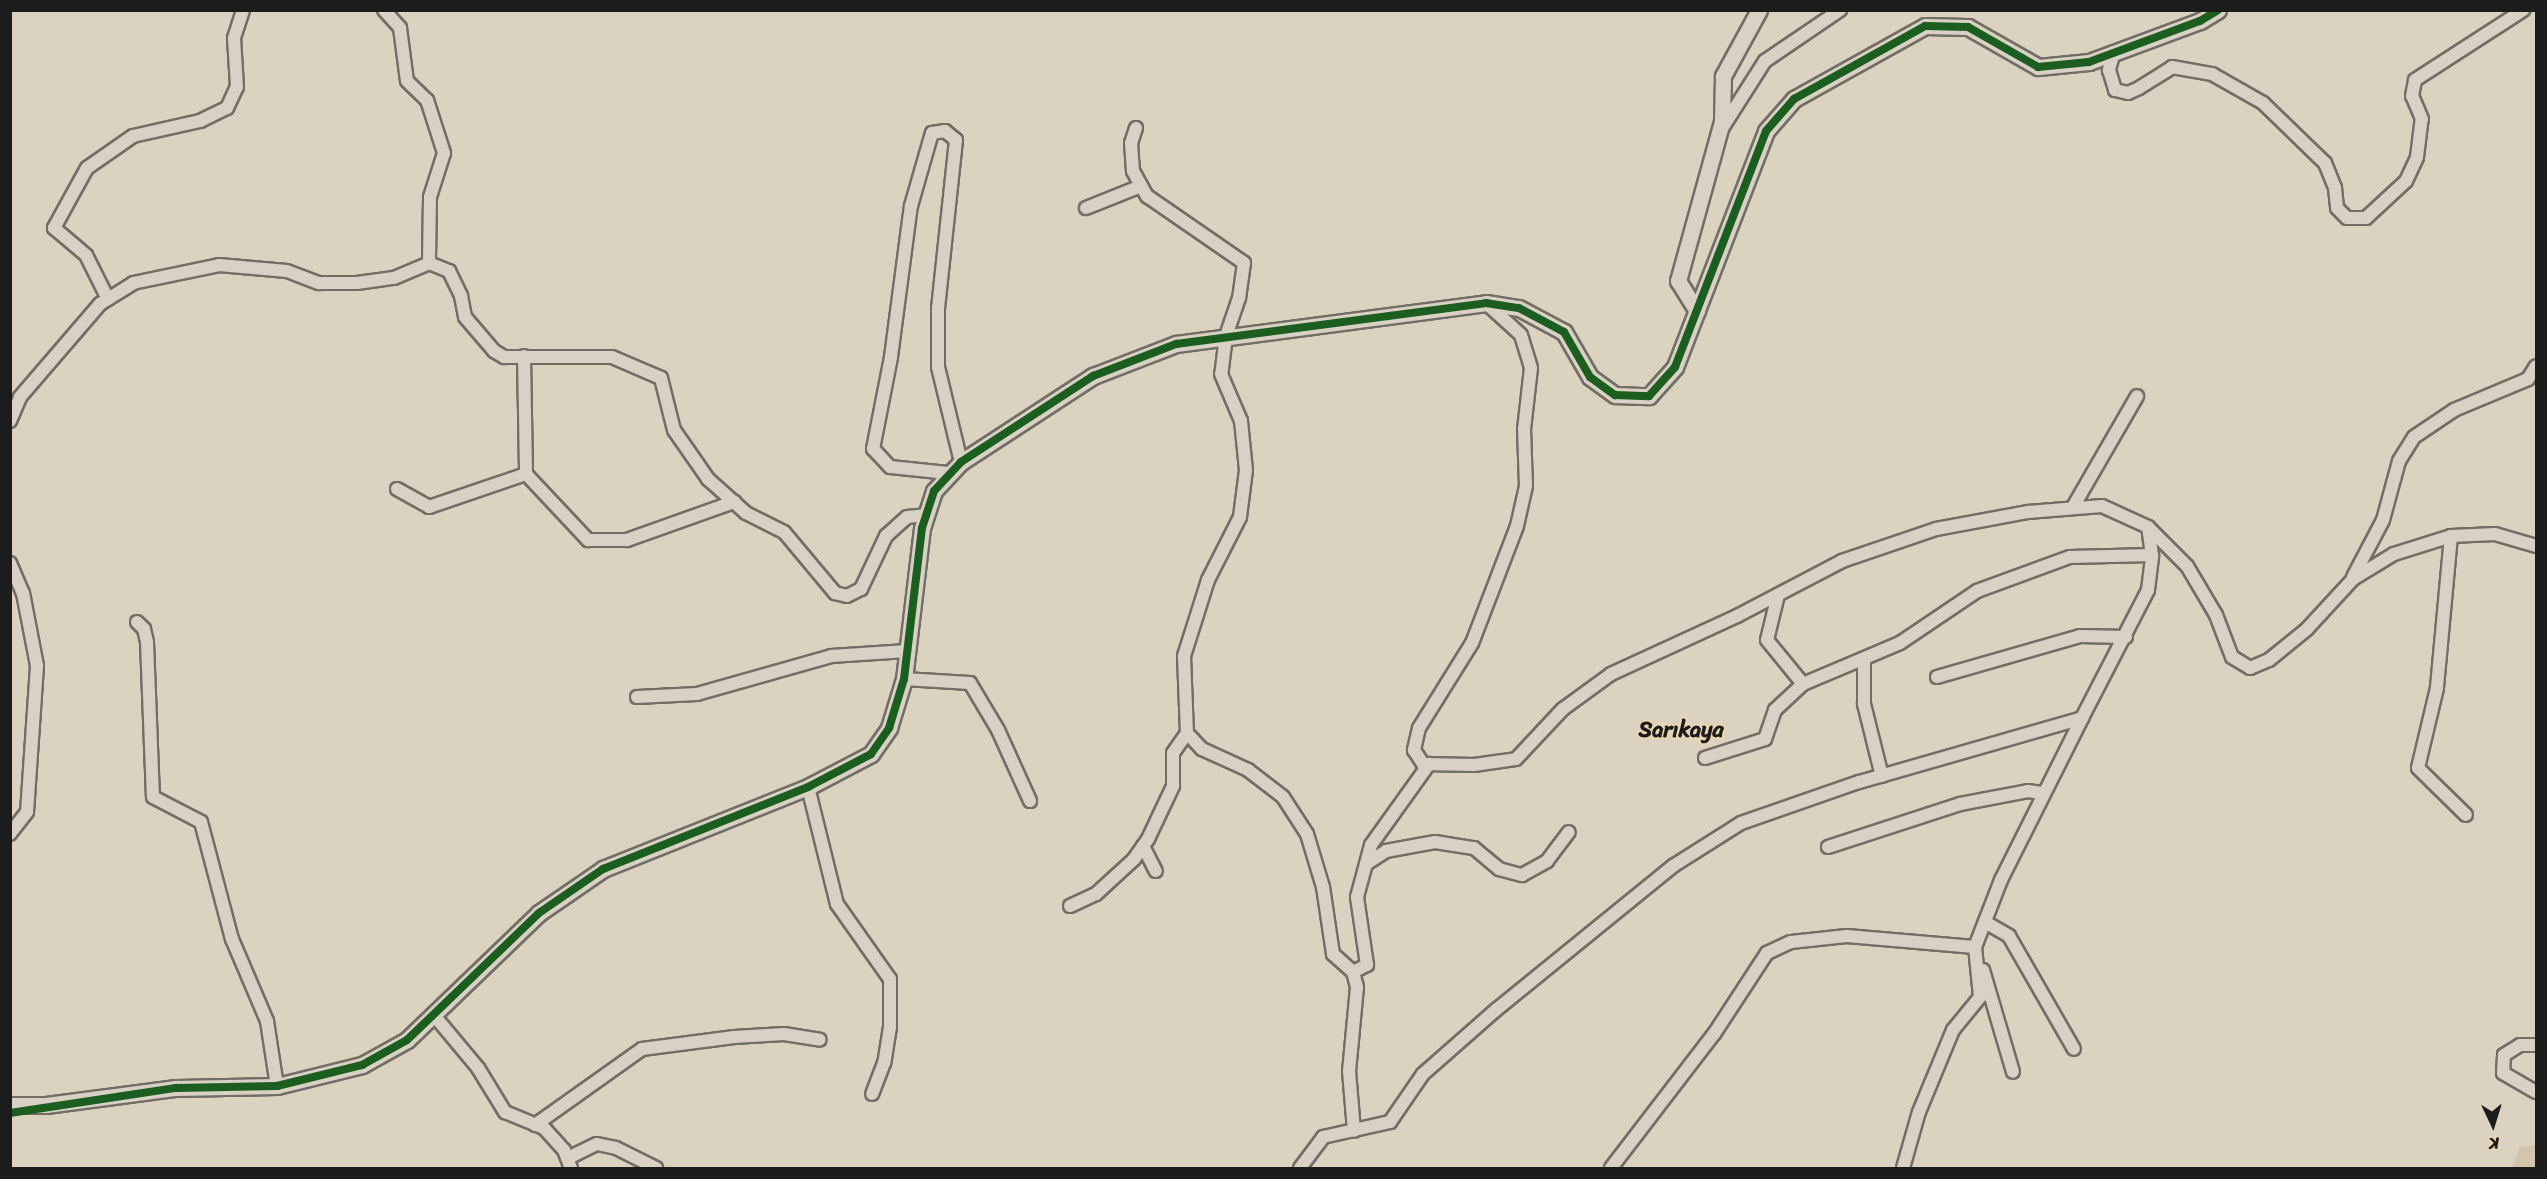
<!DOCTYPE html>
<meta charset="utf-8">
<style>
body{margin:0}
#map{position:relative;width:2547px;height:1179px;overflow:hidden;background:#dcd2c0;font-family:Sriracha,sans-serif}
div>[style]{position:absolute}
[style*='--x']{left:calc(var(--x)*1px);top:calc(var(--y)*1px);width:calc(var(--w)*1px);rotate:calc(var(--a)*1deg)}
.green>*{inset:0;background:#d3c5ad}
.roads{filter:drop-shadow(2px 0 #726e66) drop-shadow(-2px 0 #726e66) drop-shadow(0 2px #726e66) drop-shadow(0 -2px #726e66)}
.minor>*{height:12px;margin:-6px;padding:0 6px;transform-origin:6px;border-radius:6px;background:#d8d1c4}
.tertiary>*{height:15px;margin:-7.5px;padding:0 7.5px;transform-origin:7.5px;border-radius:7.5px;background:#d8d1c4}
.cycleway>*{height:8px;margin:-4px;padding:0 4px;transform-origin:4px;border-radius:4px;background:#1b5e20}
span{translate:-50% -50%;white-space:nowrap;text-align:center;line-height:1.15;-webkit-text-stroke:4.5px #e9d6b3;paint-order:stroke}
.quarter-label{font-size:22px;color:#1c1c1c;font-weight:700}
.frame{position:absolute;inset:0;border:12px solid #1c1c1c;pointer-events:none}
.north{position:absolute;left:2463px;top:1095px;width:60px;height:60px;-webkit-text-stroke:4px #e9d6b3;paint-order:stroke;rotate:176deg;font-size:16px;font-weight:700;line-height:24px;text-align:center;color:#1c1c1c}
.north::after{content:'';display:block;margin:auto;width:21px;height:27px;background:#1c1c1c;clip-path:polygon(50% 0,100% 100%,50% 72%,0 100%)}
</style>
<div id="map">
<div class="green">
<div style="clip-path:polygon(2536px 1145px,2536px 1168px,2512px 1168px,2520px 1147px)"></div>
</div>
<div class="roads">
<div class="minor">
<div style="--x:384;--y:10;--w:24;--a:48"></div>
<div style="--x:400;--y:28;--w:53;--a:82.5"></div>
<div style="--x:407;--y:81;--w:28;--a:44"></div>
<div style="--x:427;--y:100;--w:56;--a:72.2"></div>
<div style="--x:444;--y:153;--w:46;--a:107.7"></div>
<div style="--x:430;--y:197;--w:66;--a:90.9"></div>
<div style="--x:2114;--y:52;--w:19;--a:106"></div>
<div style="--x:2109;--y:70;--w:21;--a:73"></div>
<div style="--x:2115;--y:90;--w:13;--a:13"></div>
<div style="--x:2128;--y:93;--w:12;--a:-24"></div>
<div style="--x:2139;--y:88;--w:39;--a:-32"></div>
<div style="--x:2172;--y:67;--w:41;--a:9.9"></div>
<div style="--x:2212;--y:74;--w:59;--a:29.6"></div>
<div style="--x:2263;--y:103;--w:86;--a:44.1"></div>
<div style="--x:2325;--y:163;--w:27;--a:68"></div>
<div style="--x:2335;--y:188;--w:20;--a:84"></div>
<div style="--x:2337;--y:208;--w:14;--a:45"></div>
<div style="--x:2347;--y:218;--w:19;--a:0"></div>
<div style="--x:2366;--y:218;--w:54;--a:-42.8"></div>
<div style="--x:2406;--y:181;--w:26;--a:-65"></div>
<div style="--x:2417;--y:157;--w:38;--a:-83"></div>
<div style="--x:2422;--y:119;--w:25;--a:-113"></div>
<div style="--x:2412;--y:96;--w:16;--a:-79"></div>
<div style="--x:2415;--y:80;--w:129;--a:-32.9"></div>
<div style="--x:1136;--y:128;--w:16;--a:108"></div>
<div style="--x:1131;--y:143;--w:28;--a:86"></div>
<div style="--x:1133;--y:171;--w:29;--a:61"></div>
<div style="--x:1147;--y:196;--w:118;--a:34.6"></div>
<div style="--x:1244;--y:263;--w:35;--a:98"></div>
<div style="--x:1239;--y:298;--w:40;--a:108.9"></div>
<div style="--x:1226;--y:336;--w:38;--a:97"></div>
<div style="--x:1221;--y:374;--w:51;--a:66.9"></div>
<div style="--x:1241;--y:421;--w:49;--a:84.2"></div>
<div style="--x:1246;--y:470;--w:47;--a:97.3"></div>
<div style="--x:1240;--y:517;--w:71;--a:116.9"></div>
<div style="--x:1208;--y:580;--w:80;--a:107.5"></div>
<div style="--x:1184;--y:656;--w:77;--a:87.8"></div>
<div style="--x:1187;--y:733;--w:22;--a:47"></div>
<div style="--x:1202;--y:749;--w:51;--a:24.5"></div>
<div style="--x:1248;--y:770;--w:44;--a:37.6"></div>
<div style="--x:1283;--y:797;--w:44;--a:57"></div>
<div style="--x:1307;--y:834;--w:55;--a:73.2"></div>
<div style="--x:1323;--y:887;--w:68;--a:81.5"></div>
<div style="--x:1333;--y:954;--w:27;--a:42"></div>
<div style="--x:1353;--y:972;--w:16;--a:-27"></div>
<div style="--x:1367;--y:965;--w:69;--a:-98.4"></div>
<div style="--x:1357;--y:897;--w:54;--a:-74.9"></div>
<div style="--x:1371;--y:845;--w:100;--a:-54.4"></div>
<div style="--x:1721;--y:130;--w:82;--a:-57.5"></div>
<div style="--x:1765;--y:61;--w:91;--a:-34.2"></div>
<div style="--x:1086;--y:208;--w:59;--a:-21.8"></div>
<div style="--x:108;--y:299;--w:49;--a:-116.6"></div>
<div style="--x:86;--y:255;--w:42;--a:-139.8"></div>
<div style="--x:54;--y:228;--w:68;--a:-61.2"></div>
<div style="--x:87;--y:168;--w:56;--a:-34.8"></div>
<div style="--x:133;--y:136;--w:69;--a:-12.6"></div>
<div style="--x:200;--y:121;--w:30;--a:-26"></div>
<div style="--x:227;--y:108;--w:23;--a:-65"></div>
<div style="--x:237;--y:87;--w:49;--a:-93.5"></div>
<div style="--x:234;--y:38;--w:29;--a:-72"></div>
<div style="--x:1486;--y:303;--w:47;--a:42.4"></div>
<div style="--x:1521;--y:335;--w:34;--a:73"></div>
<div style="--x:1531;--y:368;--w:61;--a:96.5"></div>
<div style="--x:1524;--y:429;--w:57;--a:88"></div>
<div style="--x:1526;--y:486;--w:41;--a:102.7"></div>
<div style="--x:1517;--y:526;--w:125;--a:111"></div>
<div style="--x:1472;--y:643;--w:100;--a:121.9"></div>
<div style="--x:1419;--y:728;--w:23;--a:103"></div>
<div style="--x:1414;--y:750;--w:17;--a:57"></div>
<div style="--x:1423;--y:764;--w:51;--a:1.1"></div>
<div style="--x:1474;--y:765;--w:42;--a:-8.1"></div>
<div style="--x:1516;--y:759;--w:69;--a:-46.8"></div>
<div style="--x:1563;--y:709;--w:59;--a:-36.1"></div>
<div style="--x:1611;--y:674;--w:139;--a:-24.7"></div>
<div style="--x:1737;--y:616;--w:119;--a:-27.6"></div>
<div style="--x:1842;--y:561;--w:99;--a:-18.8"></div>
<div style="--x:1936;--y:529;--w:94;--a:-10.5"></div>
<div style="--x:2028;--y:512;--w:74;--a:-4.6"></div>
<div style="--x:2102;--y:506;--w:51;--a:24.5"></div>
<div style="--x:2148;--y:527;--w:55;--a:45"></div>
<div style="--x:2187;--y:566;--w:57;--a:59.4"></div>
<div style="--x:2216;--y:615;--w:45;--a:69.1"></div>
<div style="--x:2232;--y:657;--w:21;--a:31"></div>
<div style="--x:2250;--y:668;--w:21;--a:-23"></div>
<div style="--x:2269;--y:660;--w:49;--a:-39.2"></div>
<div style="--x:2307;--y:629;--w:68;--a:-47.4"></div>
<div style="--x:2353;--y:579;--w:48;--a:-31.4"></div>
<div style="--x:2394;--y:554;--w:60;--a:-17.5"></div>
<div style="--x:2451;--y:536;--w:44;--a:-2.6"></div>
<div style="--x:2495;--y:534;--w:43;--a:16.3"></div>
<div style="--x:524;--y:356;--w:118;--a:89"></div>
<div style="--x:526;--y:474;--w:91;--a:46.8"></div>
<div style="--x:588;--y:540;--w:39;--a:0"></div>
<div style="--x:627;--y:540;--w:114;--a:-19.6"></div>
<div style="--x:10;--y:421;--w:26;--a:-67"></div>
<div style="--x:20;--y:397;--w:123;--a:-49.3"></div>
<div style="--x:100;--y:304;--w:39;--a:-32"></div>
<div style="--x:133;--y:283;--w:88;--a:-11.8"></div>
<div style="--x:219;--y:265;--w:68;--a:5"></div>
<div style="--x:287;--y:271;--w:34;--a:21"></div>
<div style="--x:319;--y:283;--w:38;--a:0"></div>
<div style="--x:357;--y:283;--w:37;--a:-8"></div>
<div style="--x:394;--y:278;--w:38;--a:-23"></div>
<div style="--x:429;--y:263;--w:22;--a:22"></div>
<div style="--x:449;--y:271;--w:28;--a:64"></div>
<div style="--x:461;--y:296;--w:21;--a:79"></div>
<div style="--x:465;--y:317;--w:45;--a:49.5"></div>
<div style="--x:494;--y:351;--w:12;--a:31"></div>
<div style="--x:504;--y:357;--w:108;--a:0"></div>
<div style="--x:612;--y:357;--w:53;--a:23.2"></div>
<div style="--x:661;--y:378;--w:54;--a:76"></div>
<div style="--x:674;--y:430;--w:60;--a:55.2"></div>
<div style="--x:708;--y:479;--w:51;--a:41.8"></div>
<div style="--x:746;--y:513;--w:42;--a:26.6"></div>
<div style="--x:784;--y:532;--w:80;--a:50.1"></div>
<div style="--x:835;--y:593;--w:12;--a:14"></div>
<div style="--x:847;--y:596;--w:16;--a:-27"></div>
<div style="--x:861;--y:589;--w:59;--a:-64.7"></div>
<div style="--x:886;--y:536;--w:28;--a:-42"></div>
<div style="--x:907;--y:517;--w:18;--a:-6"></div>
<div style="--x:948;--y:473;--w:58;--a:-174.1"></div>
<div style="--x:890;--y:467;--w:25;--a:-133"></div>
<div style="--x:873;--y:449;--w:94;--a:-78.9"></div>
<div style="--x:891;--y:357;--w:152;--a:-82.5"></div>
<div style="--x:911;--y:206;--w:76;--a:-74"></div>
<div style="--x:932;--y:133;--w:13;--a:-9"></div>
<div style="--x:945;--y:131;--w:14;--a:39"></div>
<div style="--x:956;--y:140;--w:169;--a:96.1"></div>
<div style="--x:938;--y:308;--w:59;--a:90"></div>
<div style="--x:938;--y:367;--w:98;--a:76.4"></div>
<div style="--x:397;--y:489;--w:37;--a:29"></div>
<div style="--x:429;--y:507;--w:102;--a:-18.8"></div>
<div style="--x:2073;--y:507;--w:128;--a:-60"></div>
<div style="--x:2451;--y:536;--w:153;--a:95.3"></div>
<div style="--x:2437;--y:688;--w:82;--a:103.4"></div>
<div style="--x:2418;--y:768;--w:67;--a:44.4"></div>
<div style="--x:10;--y:563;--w:33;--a:67"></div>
<div style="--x:23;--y:593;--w:74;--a:79.1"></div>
<div style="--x:37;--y:666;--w:146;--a:93.9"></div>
<div style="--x:27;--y:812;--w:28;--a:128"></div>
<div style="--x:2353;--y:577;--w:64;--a:-62.2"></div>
<div style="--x:2383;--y:520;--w:61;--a:-74.8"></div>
<div style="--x:2399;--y:461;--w:28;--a:-58"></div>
<div style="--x:2414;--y:437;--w:48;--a:-34"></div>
<div style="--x:2454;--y:410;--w:80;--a:-22.7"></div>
<div style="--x:2528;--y:379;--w:15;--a:-58"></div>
<div style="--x:1778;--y:595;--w:46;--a:103.7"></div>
<div style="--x:1767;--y:640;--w:57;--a:50.7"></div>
<div style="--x:137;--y:622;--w:10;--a:45"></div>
<div style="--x:144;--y:629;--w:13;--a:77"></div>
<div style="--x:147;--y:642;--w:155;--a:87.8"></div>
<div style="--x:153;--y:797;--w:54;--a:27.5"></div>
<div style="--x:201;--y:822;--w:121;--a:75.2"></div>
<div style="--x:232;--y:939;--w:89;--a:66.9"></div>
<div style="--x:267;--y:1021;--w:66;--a:81.3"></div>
<div style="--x:1864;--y:660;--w:44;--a:90"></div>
<div style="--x:1864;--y:704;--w:74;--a:76"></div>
<div style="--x:1937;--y:677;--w:149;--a:-16"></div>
<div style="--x:2080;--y:636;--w:46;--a:1.2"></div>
<div style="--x:904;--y:679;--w:66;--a:3.5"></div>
<div style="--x:970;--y:683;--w:55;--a:59.2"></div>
<div style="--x:998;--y:730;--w:78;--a:65.7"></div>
<div style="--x:637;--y:697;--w:60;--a:-2.9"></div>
<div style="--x:697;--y:694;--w:139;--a:-15.8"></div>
<div style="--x:831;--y:656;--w:76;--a:-3.8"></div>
<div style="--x:1705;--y:758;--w:63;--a:-17.6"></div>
<div style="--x:1765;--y:739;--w:31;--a:-71"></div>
<div style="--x:1775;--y:710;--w:38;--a:-43"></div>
<div style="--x:1803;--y:684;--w:105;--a:-22.9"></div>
<div style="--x:1900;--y:643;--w:93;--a:-34"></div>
<div style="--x:1977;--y:591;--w:99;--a:-20.1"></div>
<div style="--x:2070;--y:557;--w:82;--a:-1.4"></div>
<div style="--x:808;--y:787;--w:121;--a:76.1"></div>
<div style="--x:837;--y:904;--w:92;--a:54.8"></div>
<div style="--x:890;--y:979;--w:48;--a:90"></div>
<div style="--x:890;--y:1027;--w:36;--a:99"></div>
<div style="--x:884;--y:1063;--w:33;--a:111"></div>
<div style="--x:1143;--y:846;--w:28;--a:63"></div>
<div style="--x:1828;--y:847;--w:139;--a:-18"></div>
<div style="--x:1960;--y:804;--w:69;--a:-10.8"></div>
<div style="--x:2028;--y:791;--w:14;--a:8"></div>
<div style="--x:1366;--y:864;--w:24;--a:-33"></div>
<div style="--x:1386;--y:851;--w:50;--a:-10.4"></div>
<div style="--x:1435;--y:842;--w:39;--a:9"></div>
<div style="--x:1474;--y:848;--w:33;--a:40"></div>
<div style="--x:1499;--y:869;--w:24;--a:15"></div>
<div style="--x:1522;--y:875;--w:29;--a:-29"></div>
<div style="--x:1547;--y:861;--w:36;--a:-53"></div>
<div style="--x:1070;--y:906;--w:29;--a:-25"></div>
<div style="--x:1096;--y:894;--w:52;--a:-42.6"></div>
<div style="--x:1134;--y:859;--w:24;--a:-55"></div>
<div style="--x:1148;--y:839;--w:59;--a:-64.7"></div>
<div style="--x:1173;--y:786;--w:33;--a:-90"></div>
<div style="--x:1173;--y:753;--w:24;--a:-55"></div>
<div style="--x:1985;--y:922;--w:28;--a:30"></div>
<div style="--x:2009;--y:936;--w:130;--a:60.1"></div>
<div style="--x:1983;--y:970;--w:106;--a:73.6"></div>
<div style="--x:1353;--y:972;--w:16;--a:75"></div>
<div style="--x:1357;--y:987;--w:84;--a:95.4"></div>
<div style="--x:1349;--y:1071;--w:60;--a:85.2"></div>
<div style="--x:433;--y:1014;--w:70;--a:50.2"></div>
<div style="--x:478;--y:1068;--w:52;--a:58.5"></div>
<div style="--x:505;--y:1112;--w:42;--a:22.3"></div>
<div style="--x:544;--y:1128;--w:30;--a:48"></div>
<div style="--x:564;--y:1150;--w:19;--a:69"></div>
<div style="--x:2536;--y:1045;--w:16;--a:180"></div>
<div style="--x:2520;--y:1045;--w:19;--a:148"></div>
<div style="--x:2504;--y:1055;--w:18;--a:93"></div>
<div style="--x:2503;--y:1073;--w:38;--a:30"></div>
<div style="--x:535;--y:1125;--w:131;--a:-35.4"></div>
<div style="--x:642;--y:1049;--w:93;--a:-7.4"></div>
<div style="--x:734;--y:1037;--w:50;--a:-3.4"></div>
<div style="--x:784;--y:1034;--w:36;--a:9"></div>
<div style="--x:568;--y:1158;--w:32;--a:-26"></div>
<div style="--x:597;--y:1144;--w:19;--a:12"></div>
<div style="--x:616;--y:1148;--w:45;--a:26.6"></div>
<div style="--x:1300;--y:1168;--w:39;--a:-53"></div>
<div style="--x:1323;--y:1137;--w:69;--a:-12.6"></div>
<div style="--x:1390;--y:1122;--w:58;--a:-55.5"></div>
<div style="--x:1423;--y:1074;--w:98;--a:-41.3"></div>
<div style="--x:1497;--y:1009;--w:227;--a:-39.1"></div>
<div style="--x:1673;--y:866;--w:80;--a:-32.3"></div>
<div style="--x:1741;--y:823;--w:125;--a:-19.2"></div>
<div style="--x:1859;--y:782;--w:232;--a:-16"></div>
<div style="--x:2082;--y:718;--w:144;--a:-62.7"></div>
<div style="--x:2148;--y:590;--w:35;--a:-83"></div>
<div style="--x:2152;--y:555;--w:28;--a:-98"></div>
<div style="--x:1611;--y:1168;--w:169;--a:-52.5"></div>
<div style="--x:1714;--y:1034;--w:97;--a:-56.8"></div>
<div style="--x:1767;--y:953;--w:26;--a:-25"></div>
<div style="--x:1791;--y:942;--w:56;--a:-6.1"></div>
<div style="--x:1847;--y:936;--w:128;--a:4.9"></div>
<div style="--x:1975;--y:947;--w:72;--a:-68.8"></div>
<div style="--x:2001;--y:880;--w:181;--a:-63.4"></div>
<div style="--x:1903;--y:1168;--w:58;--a:-74.1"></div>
<div style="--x:1919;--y:1112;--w:89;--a:-67.5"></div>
<div style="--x:1953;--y:1030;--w:43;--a:-50.7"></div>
<div style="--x:1980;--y:997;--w:50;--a:-95.7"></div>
</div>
<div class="tertiary">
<div style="--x:1697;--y:311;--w:36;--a:-122"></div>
<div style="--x:1678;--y:281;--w:166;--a:-74.6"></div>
<div style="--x:1722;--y:121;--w:45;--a:-88.7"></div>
<div style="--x:1723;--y:76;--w:75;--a:-61.4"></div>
<div style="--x:10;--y:1105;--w:36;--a:0"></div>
<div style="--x:46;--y:1105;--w:131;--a:-7.5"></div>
<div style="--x:176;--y:1088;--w:101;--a:-1.1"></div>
<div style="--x:277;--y:1086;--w:88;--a:-13.9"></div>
<div style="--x:362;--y:1065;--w:51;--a:-29.1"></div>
<div style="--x:407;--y:1040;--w:183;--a:-43.9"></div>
<div style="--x:539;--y:913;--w:78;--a:-34.5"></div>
<div style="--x:603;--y:869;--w:221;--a:-21.8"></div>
<div style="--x:808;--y:787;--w:71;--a:-27.6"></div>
<div style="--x:871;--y:754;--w:32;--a:-55"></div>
<div style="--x:889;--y:728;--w:51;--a:-73"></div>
<div style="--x:904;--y:679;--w:152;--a:-83.2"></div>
<div style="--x:922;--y:528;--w:39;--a:-72"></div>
<div style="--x:934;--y:491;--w:40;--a:-47"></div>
<div style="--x:961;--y:462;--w:158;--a:-33.1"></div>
<div style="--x:1093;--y:376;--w:89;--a:-21.1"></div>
<div style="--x:1176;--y:344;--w:313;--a:-7.5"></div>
<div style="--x:1486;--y:303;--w:33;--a:9"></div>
<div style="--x:1519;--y:308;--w:51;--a:28.1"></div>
<div style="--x:1564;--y:332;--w:52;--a:60"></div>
<div style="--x:1590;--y:377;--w:31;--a:36"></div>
<div style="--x:1615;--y:395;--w:34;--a:2"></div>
<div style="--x:1649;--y:396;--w:39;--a:-48"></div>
<div style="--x:1675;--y:367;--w:253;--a:-68.9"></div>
<div style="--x:1766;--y:131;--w:43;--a:-48.8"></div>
<div style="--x:1794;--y:99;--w:150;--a:-29.1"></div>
<div style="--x:1925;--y:26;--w:43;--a:1.3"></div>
<div style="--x:1968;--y:27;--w:81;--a:29.7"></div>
<div style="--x:2038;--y:67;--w:51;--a:-5.6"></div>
<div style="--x:2089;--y:62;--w:118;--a:-20.3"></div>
<div style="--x:2200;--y:21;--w:21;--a:-31"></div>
</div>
</div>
<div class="cycleway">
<div style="--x:10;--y:1113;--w:168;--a:-8.6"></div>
<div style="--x:176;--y:1088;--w:101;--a:-1.1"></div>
<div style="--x:277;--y:1086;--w:88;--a:-13.9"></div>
<div style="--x:362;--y:1065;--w:51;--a:-29.1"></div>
<div style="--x:407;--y:1040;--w:183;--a:-43.9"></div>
<div style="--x:539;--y:913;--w:78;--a:-34.5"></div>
<div style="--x:603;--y:869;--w:221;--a:-21.8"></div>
<div style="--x:808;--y:787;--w:71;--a:-27.6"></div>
<div style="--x:871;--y:754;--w:32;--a:-55"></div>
<div style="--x:889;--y:728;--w:51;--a:-73"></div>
<div style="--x:904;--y:679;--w:152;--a:-83.2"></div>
<div style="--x:922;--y:528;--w:39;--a:-72"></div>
<div style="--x:934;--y:491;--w:40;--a:-47"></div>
<div style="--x:961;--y:462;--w:158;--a:-33.1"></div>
<div style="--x:1093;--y:376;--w:89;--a:-21.1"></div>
<div style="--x:1176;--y:344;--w:313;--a:-7.5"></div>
<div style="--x:1486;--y:303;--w:33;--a:9"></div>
<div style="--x:1519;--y:308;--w:51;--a:28.1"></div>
<div style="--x:1564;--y:332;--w:52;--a:60"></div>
<div style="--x:1590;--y:377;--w:31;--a:36"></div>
<div style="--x:1615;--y:395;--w:34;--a:2"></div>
<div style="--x:1649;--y:396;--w:39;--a:-48"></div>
<div style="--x:1675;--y:367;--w:253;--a:-68.9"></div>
<div style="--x:1766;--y:131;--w:43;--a:-48.8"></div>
<div style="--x:1794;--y:99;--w:150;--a:-29.1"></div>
<div style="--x:1925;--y:26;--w:43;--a:1.3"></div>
<div style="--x:1968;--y:27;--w:81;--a:29.7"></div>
<div style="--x:2038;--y:67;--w:51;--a:-5.6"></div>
<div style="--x:2089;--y:62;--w:118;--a:-20.3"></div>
<div style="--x:2200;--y:21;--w:21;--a:-31"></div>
</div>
<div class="quarter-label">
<span style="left:1681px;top:730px">Sarıkaya</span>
</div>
<div class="frame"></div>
<div class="north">K</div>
</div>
